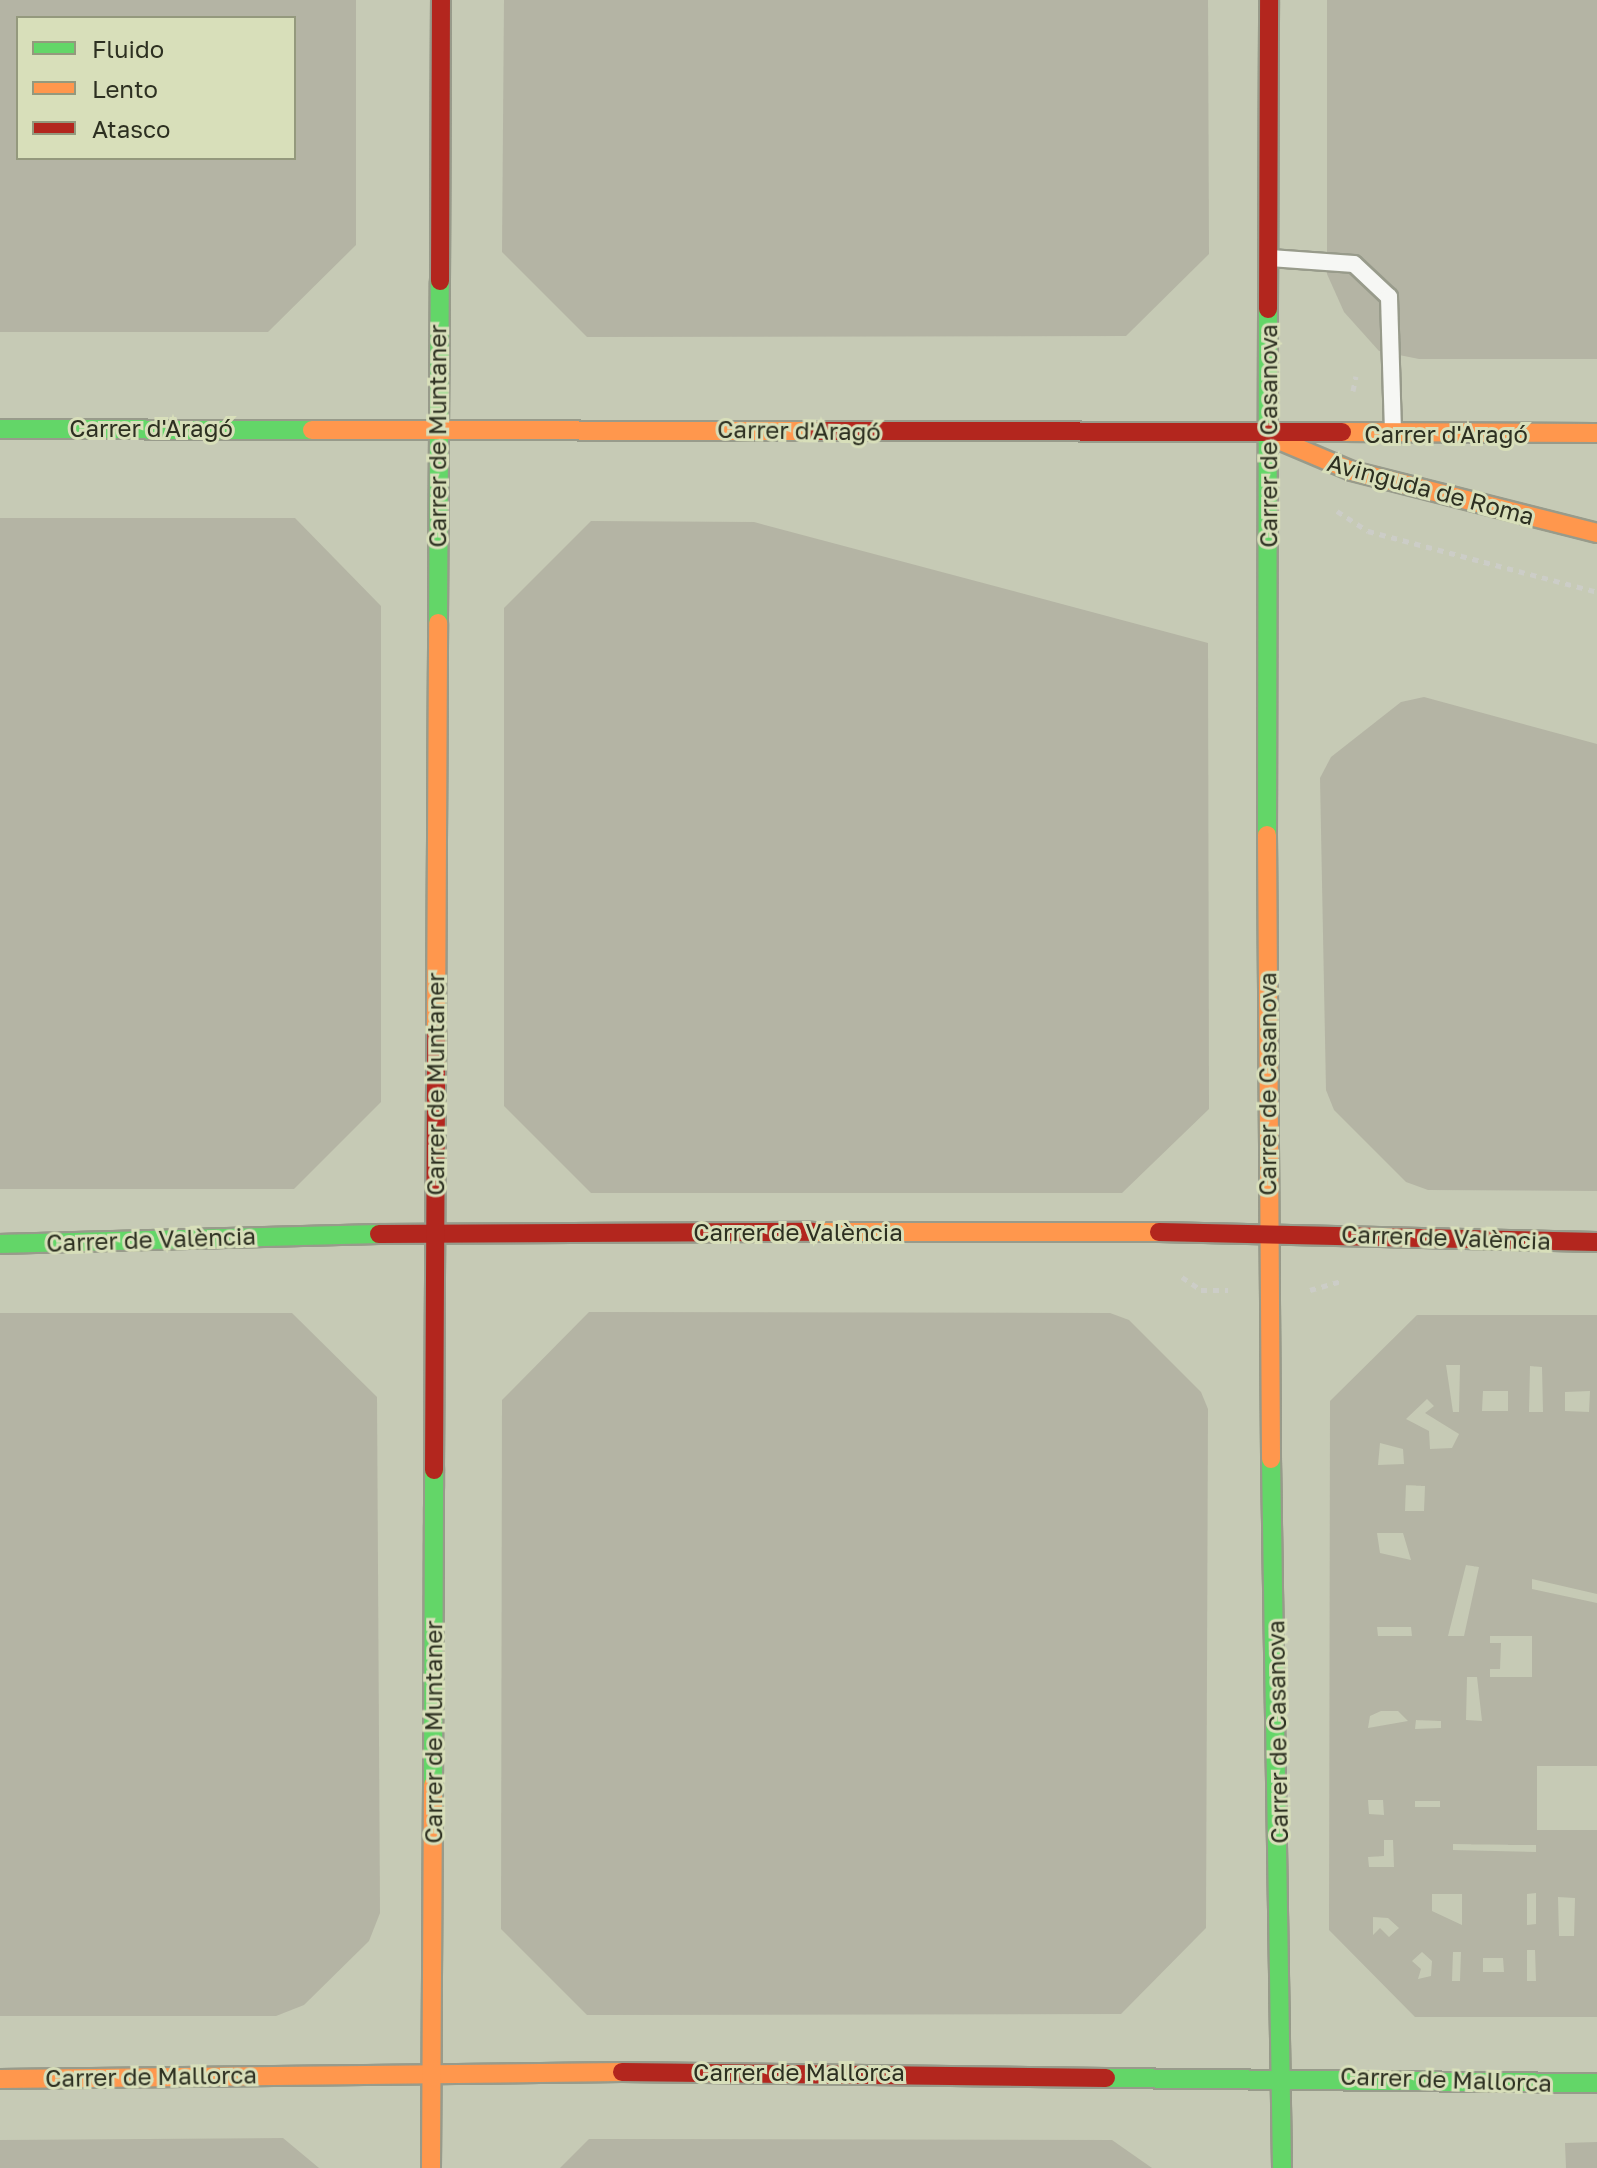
<!DOCTYPE html>
<meta charset="utf-8">
<style>
body{margin:0}
#map{position:relative;width:1597px;height:2168px;overflow:hidden;background:#c6cab5;font-family:"Golos Text",sans-serif}
div>[style]{position:absolute}
[style*='--x']{left:calc(var(--x)*1px);top:calc(var(--y)*1px);width:calc(var(--w)*1px);rotate:calc(var(--a)*1deg)}
.building>*{inset:0;background:#b4b4a4}
.path>*{height:5px;margin-top:-2.5px;transform-origin:0;background:repeating-linear-gradient(90deg,#cccdc7 0 6px,transparent 0 12px)}
.roads{filter:drop-shadow(2px 0 #989b8b) drop-shadow(-2px 0 #989b8b) drop-shadow(0 2px #989b8b) drop-shadow(0 -2px #989b8b)}
.lane>*{height:16px;margin:-8px;padding:0 8px;transform-origin:8px;border-radius:8px;background:#f6f7f4}
.fast>*{height:18px;margin:-9px;padding:0 9px;transform-origin:9px;border-radius:9px;background:#63d668}
.slow>*{height:18px;margin:-9px;padding:0 9px;transform-origin:9px;border-radius:9px;background:#ff974d}
.jam>*{height:18px;margin:-9px;padding:0 9px;transform-origin:9px;border-radius:9px;background:#b3261e}
span{translate:-50% -50%;white-space:nowrap;text-align:center;line-height:1.15;-webkit-text-stroke:6px #d8dfba;paint-order:stroke}
.street-label{font-size:24px;color:#2d3021}
.legend{position:absolute;left:16px;top:16px;width:280px;height:144px;box-sizing:border-box;background:#d8dfba;border:2px solid #94997d;margin:0;padding:10px 14px;list-style:none;font-size:24px;color:#2d3021}
.legend li{display:flex;align-items:center;gap:16px;height:40px}
.legend b{width:40px;border:2px solid #94997d}
</style>
<div id="map">
<div class="building">
<div style="clip-path:polygon(evenodd,0 0,356px 0,356px 245px,268px 332px,0 332px,0 0,18px 18px,294px 18px,294px 158px,18px 158px,18px 18px)"></div>
<div style="clip-path:polygon(504px 0,1208px 0,1209px 254px,1126px 336px,587px 337px,502px 252px)"></div>
<div style="clip-path:polygon(1327px 0,1597px 0,1597px 359px,1419px 359px,1379px 351px,1344px 312px,1327px 274px)"></div>
<div style="clip-path:polygon(0 518px,295px 518px,381px 606px,381px 1102px,294px 1189px,0 1189px)"></div>
<div style="clip-path:polygon(591px 521px,754px 522px,1208px 643px,1209px 1109px,1122px 1193px,591px 1193px,504px 1106px,504px 608px)"></div>
<div style="clip-path:polygon(1424px 697px,1597px 744px,1597px 1191px,1428px 1190px,1406px 1182px,1334px 1110px,1326px 1090px,1320px 778px,1331px 757px,1401px 702px)"></div>
<div style="clip-path:polygon(589px 1312px,1110px 1313px,1129px 1320px,1201px 1392px,1208px 1409px,1206px 1928px,1121px 2014px,587px 2015px,501px 1929px,502px 1400px)"></div>
<div style="clip-path:polygon(0 1313px,292px 1313px,377px 1397px,380px 1913px,369px 1941px,304px 2005px,276px 2016px,0 2016px)"></div>
<div style="clip-path:polygon(evenodd,1417px 1315px,1597px 1315px,1597px 1594px,1532px 1579px,1532px 1589px,1597px 1603px,1597px 1766px,1537px 1766px,1537px 1830px,1597px 1830px,1597px 2017px,1415px 2017px,1329px 1930px,1330px 1401px,1417px 1315px,1446px 1365px,1460px 1365px,1459px 1412px,1453px 1412px,1446px 1365px,1417px 1315px,1530px 1366px,1542px 1367px,1543px 1412px,1529px 1412px,1530px 1366px,1417px 1315px,1483px 1391px,1508px 1391px,1508px 1411px,1482px 1411px,1483px 1391px,1417px 1315px,1590px 1391px,1589px 1412px,1565px 1411px,1565px 1392px,1590px 1391px,1417px 1315px,1427px 1399px,1434px 1406px,1425px 1413px,1459px 1434px,1452px 1448px,1430px 1449px,1429px 1431px,1406px 1419px,1427px 1399px,1417px 1315px,1380px 1443px,1403px 1449px,1404px 1464px,1378px 1465px,1380px 1443px,1417px 1315px,1406px 1485px,1425px 1486px,1424px 1511px,1405px 1511px,1406px 1485px,1417px 1315px,1377px 1533px,1403px 1533px,1411px 1560px,1380px 1553px,1377px 1533px,1417px 1315px,1466px 1565px,1479px 1567px,1464px 1636px,1448px 1636px,1466px 1565px,1417px 1315px,1377px 1627px,1411px 1627px,1412px 1636px,1378px 1636px,1377px 1627px,1417px 1315px,1490px 1636px,1532px 1636px,1532px 1677px,1490px 1677px,1490px 1669px,1500px 1669px,1501px 1643px,1490px 1643px,1490px 1636px,1417px 1315px,1467px 1677px,1477px 1677px,1482px 1721px,1466px 1720px,1467px 1677px,1417px 1315px,1381px 1711px,1398px 1711px,1408px 1721px,1368px 1728px,1370px 1716px,1381px 1711px,1417px 1315px,1416px 1720px,1441px 1721px,1441px 1728px,1415px 1729px,1416px 1720px,1417px 1315px,1368px 1800px,1383px 1800px,1384px 1815px,1369px 1814px,1368px 1800px,1417px 1315px,1415px 1801px,1440px 1801px,1440px 1807px,1415px 1807px,1415px 1801px,1417px 1315px,1384px 1840px,1393px 1840px,1394px 1867px,1369px 1867px,1368px 1857px,1384px 1856px,1384px 1840px,1417px 1315px,1453px 1844px,1536px 1845px,1536px 1852px,1453px 1850px,1453px 1844px,1417px 1315px,1536px 1893px,1536px 1924px,1527px 1925px,1527px 1894px,1536px 1893px,1417px 1315px,1432px 1894px,1462px 1894px,1462px 1925px,1432px 1911px,1432px 1894px,1417px 1315px,1558px 1897px,1575px 1898px,1574px 1936px,1559px 1936px,1558px 1897px,1417px 1315px,1373px 1917px,1388px 1918px,1399px 1928px,1389px 1937px,1380px 1928px,1373px 1935px,1373px 1917px,1417px 1315px,1527px 1950px,1535px 1950px,1536px 1981px,1527px 1981px,1527px 1950px,1417px 1315px,1422px 1952px,1432px 1961px,1431px 1976px,1418px 1979px,1421px 1969px,1412px 1961px,1422px 1952px,1417px 1315px,1453px 1952px,1461px 1952px,1460px 1981px,1452px 1981px,1453px 1952px,1417px 1315px,1483px 1958px,1503px 1958px,1504px 1972px,1483px 1972px,1483px 1958px)"></div>
<div style="clip-path:polygon(283px 2138px,319px 2168px,0 2168px,0 2140px)"></div>
<div style="clip-path:polygon(589px 2139px,1112px 2140px,1152px 2168px,560px 2168px)"></div>
<div style="clip-path:polygon(1597px 2142px,1597px 2168px,1566px 2168px,1565px 2143px)"></div>
</div>
<div class="path">
<div style="--x:1353;--y:391;--w:15;--a:-79"></div>
<div style="--x:1337;--y:511;--w:37;--a:33"></div>
<div style="--x:1368;--y:531;--w:237;--a:14.9"></div>
<div style="--x:1182;--y:1277;--w:23;--a:34"></div>
<div style="--x:1201;--y:1290;--w:27;--a:0"></div>
<div style="--x:1310;--y:1290;--w:35;--a:-16"></div>
</div>
<div class="roads">
<div class="lane">
<div style="--x:1270;--y:258;--w:84;--a:4.1"></div>
<div style="--x:1354;--y:264;--w:48;--a:43.3"></div>
<div style="--x:1389;--y:297;--w:136;--a:88.3"></div>
</div>
<div class="fast">
<div style="--x:0;--y:429;--w:312;--a:0.2"></div>
<div style="--x:438;--y:623;--w:342;--a:-89.7"></div>
<div style="--x:1267;--y:835;--w:526;--a:-89.89"></div>
<div style="--x:0;--y:1244;--w:379;--a:-1.5"></div>
<div style="--x:1271;--y:1459;--w:709;--a:89.11"></div>
<div style="--x:433;--y:1785;--w:315;--a:-89.8"></div>
<div style="--x:1106;--y:2078;--w:491;--a:0.6"></div>
</div>
<div class="slow">
<div style="--x:312;--y:430;--w:501;--a:0.11"></div>
<div style="--x:1342;--y:432;--w:255;--a:0.2"></div>
<div style="--x:1281;--y:441;--w:77;--a:22.9"></div>
<div style="--x:1352;--y:471;--w:253;--a:14.2"></div>
<div style="--x:1267;--y:835;--w:624;--a:89.63"></div>
<div style="--x:436;--y:1031;--w:408;--a:-89.7"></div>
<div style="--x:813;--y:1232;--w:346;--a:0"></div>
<div style="--x:0;--y:2079;--w:622;--a:-0.64"></div>
<div style="--x:431;--y:2168;--w:383;--a:-89.7"></div>
</div>
<div class="jam">
<div style="--x:440;--y:281;--w:281;--a:-89.8"></div>
<div style="--x:1268;--y:309;--w:309;--a:-89.8"></div>
<div style="--x:813;--y:431;--w:529;--a:0.11"></div>
<div style="--x:1159;--y:1232;--w:438;--a:1.3"></div>
<div style="--x:379;--y:1234;--w:434;--a:-0.3"></div>
<div style="--x:434;--y:1470;--w:439;--a:-89.7"></div>
<div style="--x:622;--y:2072;--w:484;--a:0.7"></div>
</div>
</div>
<div class="street-label">
<span style="left:151px;top:428px">Carrer d'Aragó</span>
<span style="left:799px;top:430px;rotate:1deg">Carrer d'Aragó</span>
<span style="left:1446px;top:434px">Carrer d'Aragó</span>
<span style="left:437px;top:436px;rotate:-90deg">Carrer de Muntaner</span>
<span style="left:1268px;top:436px;rotate:-90deg">Carrer de Casanova</span>
<span style="left:1431px;top:489px;rotate:15deg">Avinguda de Roma</span>
<span style="left:435px;top:1084px;rotate:-90deg">Carrer de Muntaner</span>
<span style="left:1267px;top:1084px;rotate:-90deg">Carrer de Casanova</span>
<span style="left:798px;top:1232px">Carrer de València</span>
<span style="left:1446px;top:1237px;rotate:2deg">Carrer de València</span>
<span style="left:151px;top:1239px;rotate:-2deg">Carrer de València</span>
<span style="left:433px;top:1732px;rotate:-90deg">Carrer de Muntaner</span>
<span style="left:1277px;top:1732px;rotate:-91deg">Carrer de Casanova</span>
<span style="left:799px;top:2072px">Carrer de Mallorca</span>
<span style="left:151px;top:2076px;rotate:-1deg">Carrer de Mallorca</span>
<span style="left:1446px;top:2079px;rotate:2deg">Carrer de Mallorca</span>
</div>
<ul class="legend">
<li><b style="height:10px;background:#63d668"></b>Fluido</li>
<li><b style="height:10px;background:#ff974d"></b>Lento</li>
<li><b style="height:10px;background:#b3261e"></b>Atasco</li>
</ul>
</div>
